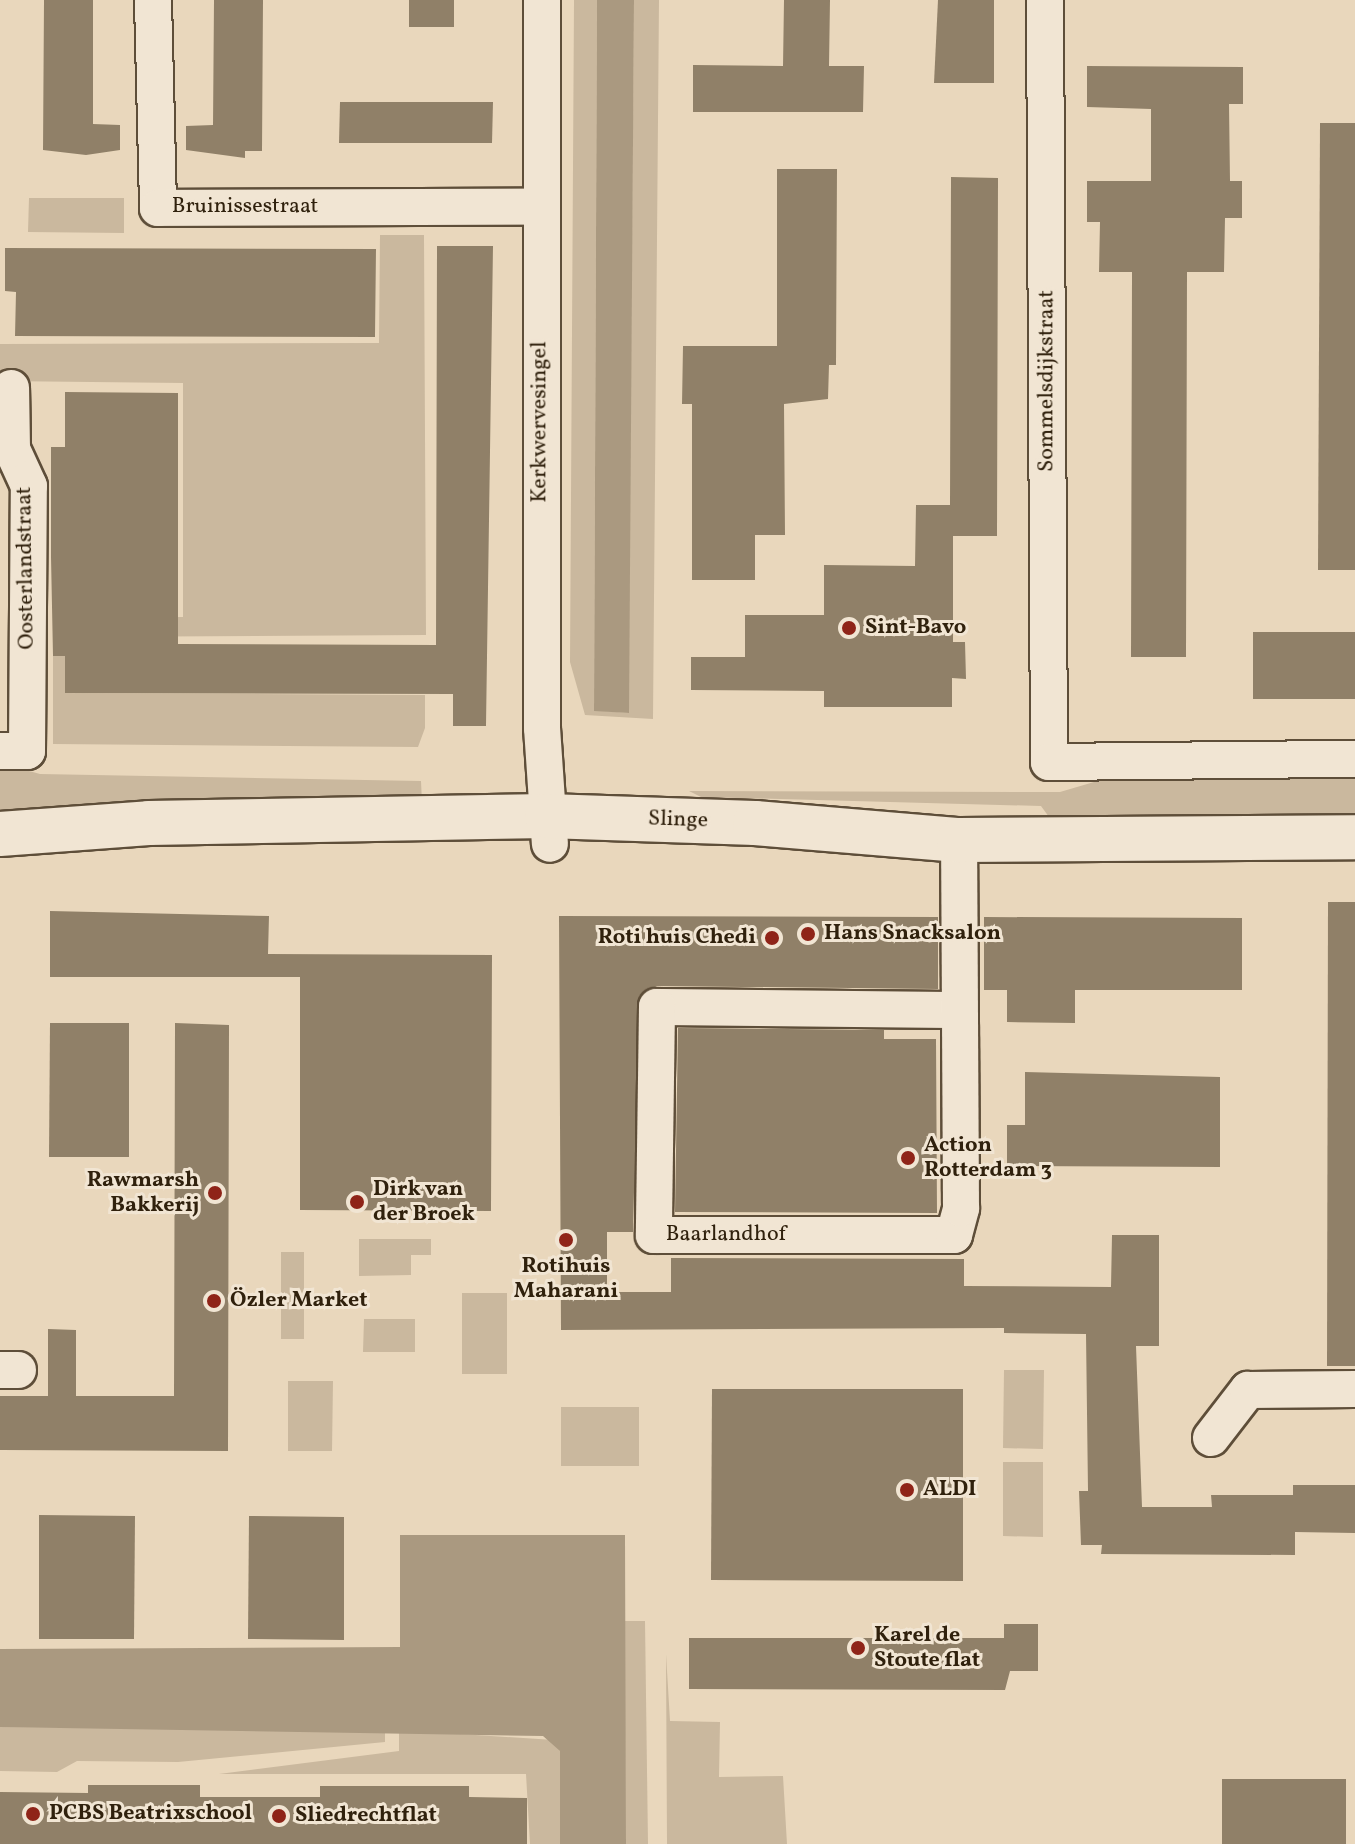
<!DOCTYPE html>
<meta charset="utf-8">
<style>
body{margin:0}
#map{position:relative;width:1355px;height:1844px;overflow:hidden;background:#e9d7bc;font-family:Vollkorn,serif}
div>[style]{position:absolute}
[style*='--x']{left:calc(var(--x)*1px);top:calc(var(--y)*1px);width:calc(var(--w)*1px);rotate:calc(var(--a)*1deg)}
.green>*{inset:0;background:#cab89e}
.water>*{inset:0;background:#aa9980}
.building>*{inset:0;background:#908068}
.roads{filter:drop-shadow(2px 0 #5e4e39) drop-shadow(-2px 0 #5e4e39) drop-shadow(0 2px #5e4e39) drop-shadow(0 -2px #5e4e39)}
.minor>*{height:36px;margin:-18px;padding:0 18px;transform-origin:18px;border-radius:18px;background:#f1e5d3}
.tertiary>*{height:44px;margin:-22px;padding:0 22px;transform-origin:22px;border-radius:22px;background:#f1e5d3}
.dots>*{width:22px;height:22px;translate:-50% -50%;box-sizing:border-box;border:4px solid #f1e5d3;border-radius:50%}
span{translate:-50% -50%;white-space:nowrap;text-align:center;line-height:1.15;-webkit-text-stroke:6px #f1e5d3;paint-order:stroke}
.street-label{font-size:22px;color:#30210d}
.poi-label{font-size:22px;color:#30210d;font-weight:700}
.left{translate:0 -50%;text-align:left}
.right{translate:-100% -50%;text-align:right}
</style>
<div id="map">
<div class="green">
<div style="clip-path:polygon(574px 0,597px 0,594px 710px,628px 713px,634px 0,659px 0,653px 719px,585px 715px,570px 662px)"></div>
<div style="clip-path:polygon(29px 198px,124px 198px,124px 233px,28px 232px)"></div>
<div style="clip-path:polygon(380px 235px,424px 235px,426px 635px,71px 637px,72px 618px,183px 617px,183px 383px,0 381px,0 344px,379px 343px)"></div>
<div style="clip-path:polygon(53px 656px,65px 656px,66px 693px,425px 695px,425px 728px,418px 747px,53px 744px)"></div>
<div style="clip-path:polygon(0 763px,40px 774px,421px 781px,422px 803px,0 817px)"></div>
<div style="clip-path:polygon(1128px 772px,1355px 773px,1355px 824px,1057px 828px,1041px 806px,701px 797px,689px 791px,1060px 792px)"></div>
<div style="clip-path:polygon(359px 1239px,431px 1239px,431px 1255px,411px 1255px,411px 1275px,359px 1276px)"></div>
<div style="clip-path:polygon(281px 1252px,304px 1252px,304px 1339px,281px 1339px)"></div>
<div style="clip-path:polygon(462px 1293px,507px 1293px,507px 1374px,462px 1374px)"></div>
<div style="clip-path:polygon(364px 1319px,415px 1319px,415px 1352px,363px 1352px)"></div>
<div style="clip-path:polygon(1004px 1370px,1044px 1370px,1043px 1449px,1003px 1448px)"></div>
<div style="clip-path:polygon(288px 1381px,333px 1381px,332px 1451px,288px 1451px)"></div>
<div style="clip-path:polygon(561px 1407px,639px 1407px,639px 1466px,561px 1466px)"></div>
<div style="clip-path:polygon(1003px 1462px,1043px 1462px,1043px 1537px,1003px 1536px)"></div>
<div style="clip-path:polygon(624px 1621px,645px 1621px,648px 1844px,626px 1844px)"></div>
<div style="clip-path:polygon(666px 1654px,670px 1721px,720px 1722px,719px 1777px,783px 1776px,787px 1844px,667px 1844px)"></div>
<div style="clip-path:polygon(0 1727px,385px 1729px,385px 1742px,178px 1762px,77px 1761px,57px 1772px,0 1771px)"></div>
<div style="clip-path:polygon(399px 1730px,554px 1740px,560px 1751px,560px 1844px,530px 1844px,526px 1774px,219px 1774px,399px 1751px)"></div>
</div>
<div class="water">
<div style="clip-path:polygon(597px 0,634px 0,629px 713px,594px 711px)"></div>
<div style="clip-path:polygon(400px 1535px,625px 1535px,626px 1844px,560px 1844px,560px 1751px,543px 1736px,0 1727px,0 1649px,400px 1647px)"></div>
</div>
<div class="building">
<div style="clip-path:polygon(44px 0,93px 0,93px 124px,120px 125px,120px 150px,86px 155px,43px 150px)"></div>
<div style="clip-path:polygon(214px 0,263px 0,262px 151px,245px 151px,245px 158px,186px 150px,186px 126px,213px 125px)"></div>
<div style="clip-path:polygon(409px 0,454px 0,454px 27px,409px 27px)"></div>
<div style="clip-path:polygon(784px 0,830px 0,829px 66px,864px 66px,863px 112px,693px 112px,693px 65px,783px 66px)"></div>
<div style="clip-path:polygon(938px 0,994px 0,994px 83px,934px 83px)"></div>
<div style="clip-path:polygon(1087px 66px,1243px 67px,1243px 104px,1229px 104px,1230px 181px,1242px 181px,1242px 218px,1225px 218px,1224px 272px,1187px 272px,1186px 657px,1131px 657px,1132px 272px,1099px 272px,1100px 222px,1087px 222px,1087px 181px,1151px 181px,1151px 109px,1087px 107px)"></div>
<div style="clip-path:polygon(340px 102px,493px 102px,492px 143px,339px 143px)"></div>
<div style="clip-path:polygon(1320px 123px,1355px 123px,1355px 570px,1318px 570px)"></div>
<div style="clip-path:polygon(777px 169px,837px 169px,836px 365px,829px 365px,828px 399px,784px 404px,785px 535px,755px 535px,755px 580px,692px 580px,692px 404px,682px 404px,683px 346px,777px 346px)"></div>
<div style="clip-path:polygon(951px 177px,998px 178px,997px 536px,953px 536px,953px 642px,965px 642px,966px 679px,952px 678px,952px 707px,824px 707px,824px 691px,691px 690px,691px 657px,745px 657px,745px 615px,824px 615px,824px 565px,915px 566px,916px 505px,950px 505px)"></div>
<div style="clip-path:polygon(437px 246px,493px 246px,486px 726px,453px 726px,453px 694px,65px 693px,65px 656px,53px 656px,51px 557px,51px 447px,65px 447px,65px 392px,178px 393px,178px 644px,436px 645px)"></div>
<div style="clip-path:polygon(5px 248px,376px 249px,375px 337px,15px 336px,16px 292px,5px 291px)"></div>
<div style="clip-path:polygon(1253px 632px,1355px 632px,1355px 699px,1253px 699px)"></div>
<div style="clip-path:polygon(1328px 902px,1355px 902px,1355px 1366px,1327px 1366px)"></div>
<div style="clip-path:polygon(50px 911px,269px 916px,268px 954px,492px 955px,491px 1211px,300px 1210px,300px 977px,50px 977px)"></div>
<div style="clip-path:polygon(559px 916px,938px 917px,938px 989px,657px 986px,639px 996px,633px 1232px,607px 1232px,607px 1292px,671px 1292px,671px 1258px,964px 1259px,964px 1286px,1111px 1287px,1112px 1235px,1159px 1235px,1159px 1346px,1136px 1346px,1142px 1507px,1212px 1507px,1211px 1495px,1293px 1495px,1293px 1485px,1355px 1485px,1355px 1533px,1295px 1532px,1295px 1555px,1101px 1554px,1102px 1545px,1081px 1545px,1079px 1491px,1088px 1491px,1086px 1334px,1004px 1333px,1004px 1328px,561px 1330px)"></div>
<div style="clip-path:polygon(984px 917px,1242px 918px,1242px 990px,1075px 990px,1075px 1023px,1007px 1022px,1007px 990px,984px 990px)"></div>
<div style="clip-path:polygon(50px 1023px,129px 1023px,129px 1157px,49px 1157px)"></div>
<div style="clip-path:polygon(175px 1023px,229px 1025px,228px 1451px,0 1450px,0 1396px,48px 1396px,48px 1329px,76px 1330px,76px 1396px,174px 1396px)"></div>
<div style="clip-path:polygon(678px 1028px,884px 1030px,884px 1039px,936px 1039px,937px 1213px,675px 1212px)"></div>
<div style="clip-path:polygon(1025px 1072px,1220px 1077px,1220px 1167px,1007px 1166px,1007px 1125px,1025px 1125px)"></div>
<div style="clip-path:polygon(712px 1389px,963px 1389px,963px 1581px,711px 1580px)"></div>
<div style="clip-path:polygon(39px 1515px,135px 1516px,134px 1639px,39px 1639px)"></div>
<div style="clip-path:polygon(249px 1516px,344px 1517px,344px 1640px,248px 1639px)"></div>
<div style="clip-path:polygon(1004px 1624px,1038px 1624px,1038px 1671px,1010px 1671px,1005px 1690px,689px 1689px,689px 1638px,1004px 1638px)"></div>
<div style="clip-path:polygon(1222px 1779px,1346px 1779px,1346px 1844px,1222px 1844px)"></div>
<div style="clip-path:polygon(88px 1785px,200px 1785px,200px 1797px,320px 1797px,320px 1786px,469px 1786px,469px 1797px,527px 1798px,527px 1844px,0 1844px,0 1792px,88px 1793px)"></div>
</div>
<div class="roads">
<div class="minor">
<div style="--x:153;--y:0;--w:208;--a:88.6"></div>
<div style="--x:158;--y:208;--w:381;--a:-0.2"></div>
<div style="--x:542;--y:0;--w:728;--a:90"></div>
<div style="--x:542;--y:728;--w:116;--a:86.1"></div>
<div style="--x:1045;--y:0;--w:762;--a:89.7"></div>
<div style="--x:1049;--y:762;--w:306;--a:-0.6"></div>
<div style="--x:0;--y:751;--w:27;--a:0"></div>
<div style="--x:27;--y:751;--w:265;--a:-89.6"></div>
<div style="--x:29;--y:486;--w:41;--a:-114.7"></div>
<div style="--x:12;--y:449;--w:61;--a:-90.9"></div>
<div style="--x:956;--y:1010;--w:299;--a:-179.4"></div>
<div style="--x:657;--y:1007;--w:228;--a:90.8"></div>
<div style="--x:654;--y:1235;--w:300;--a:0"></div>
<div style="--x:954;--y:1235;--w:28;--a:-75"></div>
<div style="--x:961;--y:1208;--w:368;--a:-90.3"></div>
<div style="--x:0;--y:1370;--w:18;--a:0"></div>
<div style="--x:1211;--y:1438;--w:61;--a:-52.4"></div>
<div style="--x:1248;--y:1390;--w:107;--a:-0.5"></div>
</div>
<div class="tertiary">
<div style="--x:0;--y:834;--w:149;--a:-4.2"></div>
<div style="--x:149;--y:823;--w:398;--a:-1"></div>
<div style="--x:547;--y:816;--w:208;--a:1.9"></div>
<div style="--x:755;--y:823;--w:205;--a:4.8"></div>
<div style="--x:959;--y:840;--w:396;--a:-0.4"></div>
</div>
</div>
<div class="dots">
<div style="left:849px;top:628px;background:#8f2418"></div>
<div style="left:808px;top:934px;background:#8f2418"></div>
<div style="left:772px;top:938px;background:#8f2418"></div>
<div style="left:908px;top:1158px;background:#8f2418"></div>
<div style="left:215px;top:1193px;background:#8f2418"></div>
<div style="left:357px;top:1202px;background:#8f2418"></div>
<div style="left:566px;top:1240px;background:#8f2418"></div>
<div style="left:214px;top:1301px;background:#8f2418"></div>
<div style="left:907px;top:1490px;background:#8f2418"></div>
<div style="left:858px;top:1648px;background:#8f2418"></div>
<div style="left:33px;top:1814px;background:#8f2418"></div>
<div style="left:279px;top:1816px;background:#8f2418"></div>
</div>
<div class="street-label">
<span style="left:245px;top:207px">Bruinissestraat</span>
<span style="left:1047px;top:381px;rotate:-90deg">Sommelsdijkstraat</span>
<span style="left:540px;top:422px;rotate:-90deg">Kerkwervesingel</span>
<span style="left:26px;top:568px;rotate:-91deg">Oosterlandstraat</span>
<span style="left:678px;top:820px;rotate:2deg">Slinge</span>
<span style="left:726px;top:1235px">Baarlandhof</span>
</div>
<div class="poi-label">
<span class="left" style="left:865px;top:628px">Sint-Bavo</span>
<span class="left" style="left:824px;top:934px">Hans Snacksalon</span>
<span class="right" style="left:756px;top:938px">Roti huis Chedi</span>
<span class="left" style="left:924px;top:1158px">Action<br>Rotterdam 3</span>
<span class="right" style="left:199px;top:1193px">Rawmarsh<br>Bakkerij</span>
<span class="left" style="left:373px;top:1202px">Dirk van<br>der Broek</span>
<span style="left:566px;top:1279px">Rotihuis<br>Maharani</span>
<span class="left" style="left:230px;top:1301px">Özler Market</span>
<span class="left" style="left:923px;top:1490px">ALDI</span>
<span class="left" style="left:874px;top:1648px">Karel de<br>Stoute flat</span>
<span class="left" style="left:49px;top:1814px">PCBS Beatrixschool</span>
<span class="left" style="left:295px;top:1816px">Sliedrechtflat</span>
</div>
</div>
